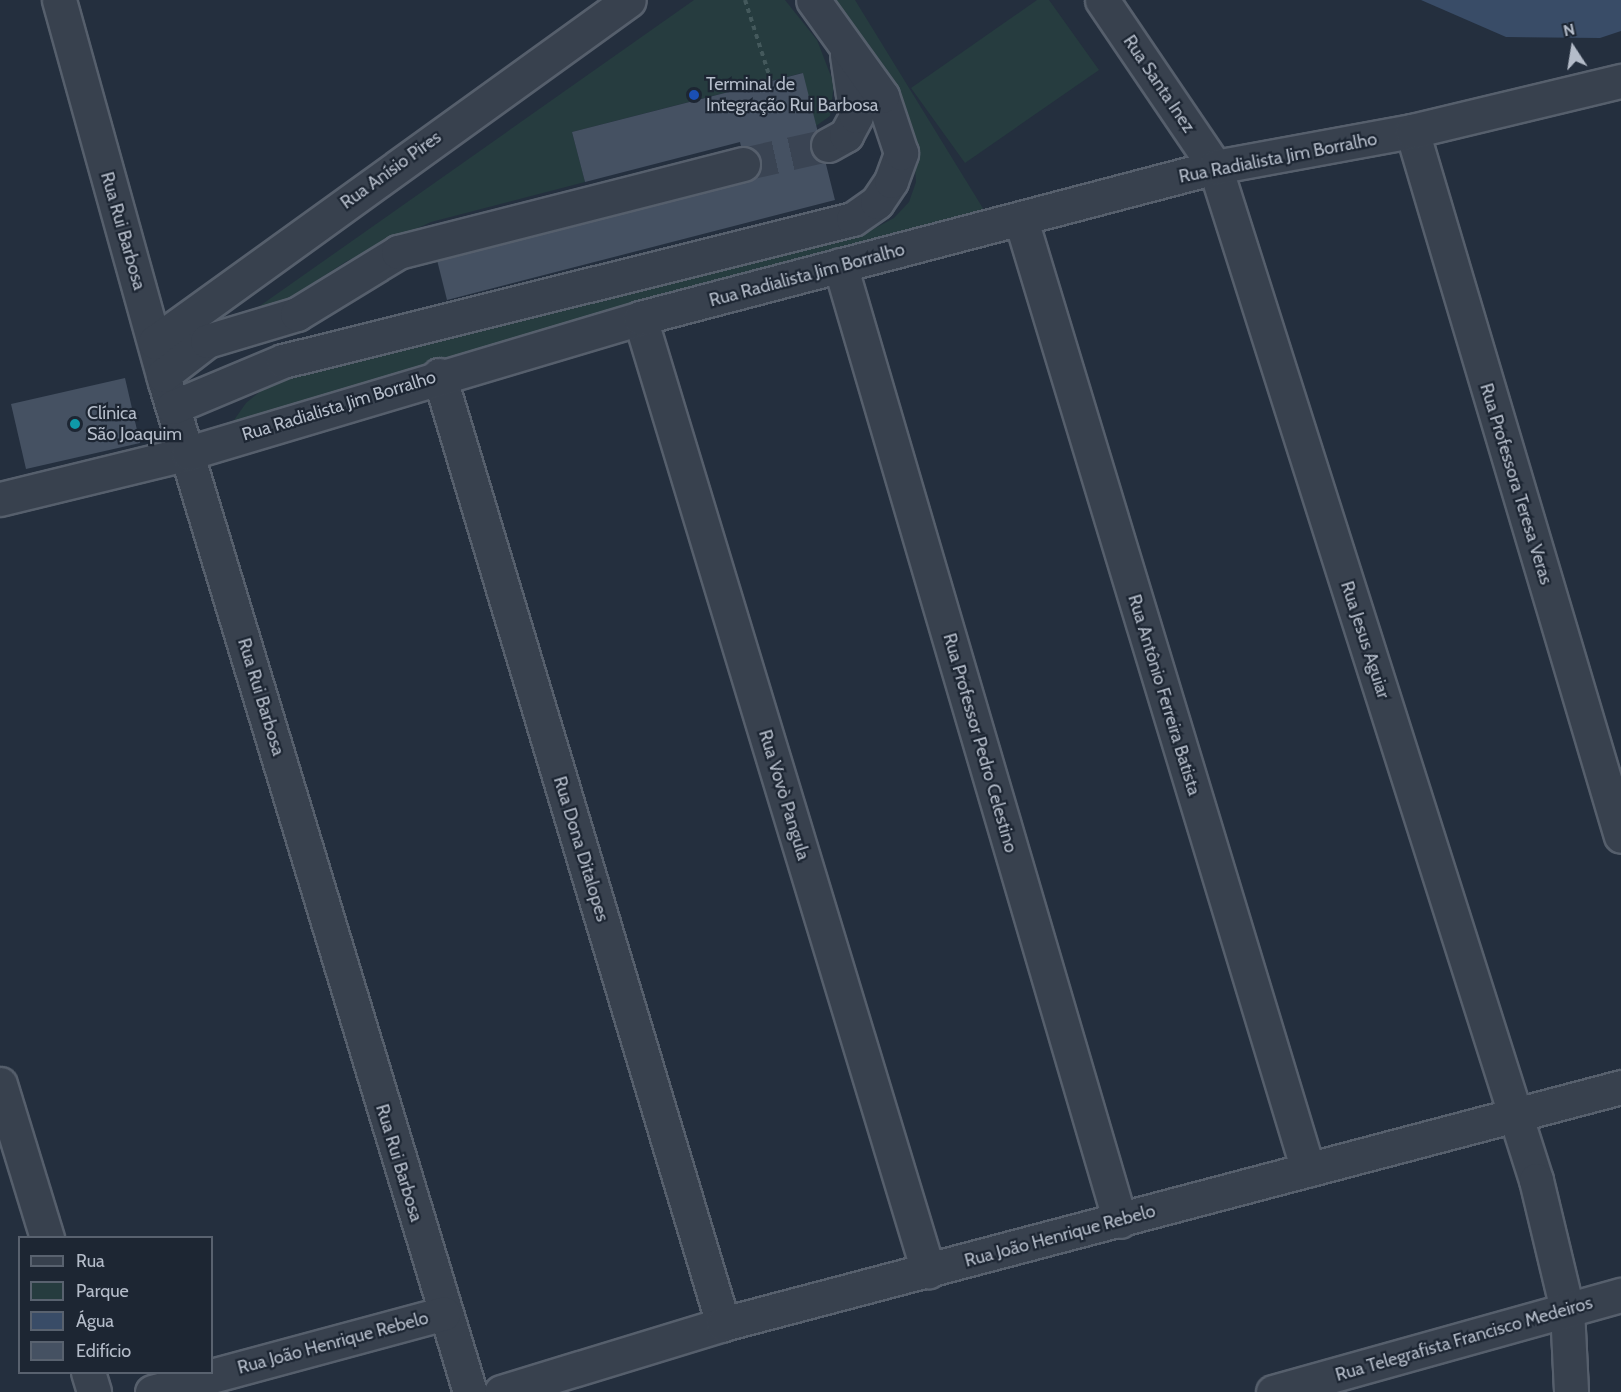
<!DOCTYPE html>
<meta charset="utf-8">
<style>
body{margin:0}
#map{position:relative;width:1621px;height:1392px;overflow:hidden;background:#242f3e;font-family:Cabin,sans-serif}
div>[style]{position:absolute}
[style*='--x']{left:calc(var(--x)*1px);top:calc(var(--y)*1px);width:calc(var(--w)*1px);rotate:calc(var(--a)*1deg)}
.green>*{inset:0;background:#263c3f}
.water>*{inset:0;background:#394c67}
.building>*{inset:0;background:#455162}
.minor-tunnel>*{height:33px;margin-top:-16.5px;transform-origin:0;background:repeating-linear-gradient(90deg,#3a4453 0 33px,transparent 0 49px)}
.path>*{height:4px;margin-top:-2px;transform-origin:0;background:repeating-linear-gradient(90deg,#44595c 0 4.5px,transparent 0 9px)}
.roads{filter:drop-shadow(2px 0 #565f6c) drop-shadow(-2px 0 #565f6c) drop-shadow(0 2px #565f6c) drop-shadow(0 -2px #565f6c)}
.minor>*{height:33px;margin:-16.5px;padding:0 16.5px;transform-origin:16.5px;border-radius:16.5px;background:#38414e}
.dots>*{width:16px;height:16px;translate:-50% -50%;box-sizing:border-box;border:3px solid #1d2633;border-radius:50%}
span{translate:-50% -50%;white-space:nowrap;text-align:center;line-height:1.15;-webkit-text-stroke:4.5px #1d2633;paint-order:stroke}
.street-label{font-size:18px;color:#b4bcc9}
.poi-label{font-size:18px;color:#b4bcc9}
.left{translate:0 -50%;text-align:left}
.legend{position:absolute;left:18px;top:1236px;width:195px;height:138px;box-sizing:border-box;background:#1d2633;border:2px solid #59626f;margin:0;padding:8px 10px;list-style:none;font-size:18px;color:#b4bcc9}
.legend li{display:flex;align-items:center;gap:12px;height:30px}
.legend b{width:30px;border:2px solid #59626f}
.north{position:absolute;left:1543px;top:18px;width:60px;height:60px;-webkit-text-stroke:4px #1d2633;paint-order:stroke;rotate:348deg;font-size:16px;font-weight:700;line-height:24px;text-align:center;color:#b4bcc9}
.north::after{content:'';display:block;margin:auto;width:21px;height:27px;background:#b4bcc9;clip-path:polygon(50% 0,100% 100%,50% 72%,0 100%)}
</style>
<div id="map">
<div class="green">
<div style="clip-path:polygon(694px 0,785px 0,817px 40px,834px 84px,830px 116px,816px 126px,802px 73px,572px 132px,585px 182px,431px 222px,347px 261px,274px 308px,247px 315px)"></div>
<div style="clip-path:polygon(823px 0,855px 0,992px 223px,220px 440px,246px 403px,269px 384px,446px 335px,864px 234px,894px 218px,909px 202px,916px 182px,913px 140px)"></div>
<div style="clip-path:polygon(1037px 0,1049px 0,1099px 70px,965px 163px,911px 88px)"></div>
</div>
<div class="water">
<div style="clip-path:polygon(1421px 0,1621px 0,1621px 31px,1600px 38px,1506px 37px)"></div>
</div>
<div class="building">
<div style="clip-path:polygon(803px 73px,835px 200px,447px 300px,434px 248px,746px 167px,740px 142px,585px 182px,572px 132px)"></div>
<div style="clip-path:polygon(125px 378px,140px 443px,26px 469px,11px 404px)"></div>
</div>
<div class="minor-tunnel">
<div style="--x:743;--y:164;--w:87;--a:-12.6"></div>
</div>
<div class="path">
<div style="--x:745;--y:0;--w:85;--a:72.2"></div>
</div>
<div class="roads">
<div class="minor">
<div style="--x:59;--y:0;--w:396;--a:74.5"></div>
<div style="--x:165;--y:382;--w:1055;--a:73.2"></div>
<div style="--x:1102;--y:0;--w:202;--a:55.9"></div>
<div style="--x:1215;--y:167;--w:1063;--a:72.42"></div>
<div style="--x:1536;--y:1180;--w:133;--a:76.5"></div>
<div style="--x:1567;--y:1309;--w:83;--a:87.2"></div>
<div style="--x:1412;--y:131;--w:735;--a:73.49"></div>
<div style="--x:828;--y:145;--w:21;--a:-29"></div>
<div style="--x:846;--y:135;--w:21;--a:-62"></div>
<div style="--x:856;--y:116;--w:62;--a:-98.4"></div>
<div style="--x:1021;--y:220;--w:992;--a:73.19"></div>
<div style="--x:840;--y:265;--w:996;--a:73.68"></div>
<div style="--x:640;--y:318;--w:996;--a:73.18"></div>
<div style="--x:155;--y:342;--w:584;--a:-35.81"></div>
<div style="--x:163;--y:375;--w:56;--a:-37.7"></div>
<div style="--x:207;--y:341;--w:94;--a:-16.7"></div>
<div style="--x:297;--y:314;--w:119;--a:-31.5"></div>
<div style="--x:398;--y:252;--w:356;--a:-14.3"></div>
<div style="--x:439;--y:375;--w:991;--a:73.34"></div>
<div style="--x:173;--y:407;--w:119;--a:-22.7"></div>
<div style="--x:283;--y:361;--w:587;--a:-13.99"></div>
<div style="--x:853;--y:219;--w:29;--a:-35"></div>
<div style="--x:877;--y:202;--w:25;--a:-56"></div>
<div style="--x:891;--y:181;--w:30;--a:-70"></div>
<div style="--x:901;--y:153;--w:60;--a:-108.4"></div>
<div style="--x:882;--y:96;--w:118;--a:-125.7"></div>
<div style="--x:0;--y:499;--w:194;--a:-13.7"></div>
<div style="--x:188;--y:453;--w:472;--a:-16.6"></div>
<div style="--x:640;--y:318;--w:594;--a:-14.71"></div>
<div style="--x:1215;--y:167;--w:200;--a:-10.4"></div>
<div style="--x:1412;--y:131;--w:215;--a:-13.5"></div>
<div style="--x:0;--y:1084;--w:161;--a:73"></div>
<div style="--x:88;--y:1372;--w:21;--a:73"></div>
<div style="--x:152;--y:1392;--w:302;--a:-15.1"></div>
<div style="--x:501;--y:1392;--w:232;--a:-17"></div>
<div style="--x:723;--y:1324;--w:929;--a:-14.78"></div>
<div style="--x:1273;--y:1392;--w:361;--a:-15.6"></div>
</div>
</div>
<div class="dots">
<div style="left:694px;top:95px;background:#1a4fb4"></div>
<div style="left:75px;top:424px;background:#0f9aa8"></div>
</div>
<div class="street-label">
<span style="left:1159px;top:84px;rotate:56deg">Rua Santa Inez</span>
<span style="left:1278px;top:158px;rotate:-11deg">Rua Radialista Jim Borralho</span>
<span style="left:391px;top:170px;rotate:-36deg">Rua Anísio Pires</span>
<span style="left:123px;top:231px;rotate:74deg">Rua Rui Barbosa</span>
<span style="left:807px;top:275px;rotate:-15deg">Rua Radialista Jim Borralho</span>
<span style="left:339px;top:406px;rotate:-17deg">Rua Radialista Jim Borralho</span>
<span style="left:1516px;top:484px;rotate:73deg">Rua Professora Teresa Veras</span>
<span style="left:1365px;top:640px;rotate:72deg">Rua Jesus Aguiar</span>
<span style="left:1164px;top:695px;rotate:73deg">Rua Antônio Ferreira Batista</span>
<span style="left:261px;top:697px;rotate:73deg">Rua Rui Barbosa</span>
<span style="left:980px;top:743px;rotate:74deg">Rua Professor Pedro Celestino</span>
<span style="left:784px;top:795px;rotate:73deg">Rua Vovò Pangula</span>
<span style="left:581px;top:849px;rotate:73deg">Rua Dona Ditalopes</span>
<span style="left:399px;top:1163px;rotate:73deg">Rua Rui Barbosa</span>
<span style="left:1060px;top:1236px;rotate:-15deg">Rua João Henrique Rebelo</span>
<span style="left:1464px;top:1339px;rotate:-16deg">Rua Telegrafista Francisco Medeiros</span>
<span style="left:333px;top:1343px;rotate:-15deg">Rua João Henrique Rebelo</span>
</div>
<div class="poi-label">
<span class="left" style="left:706px;top:95px">Terminal de<br>Integração Rui Barbosa</span>
<span class="left" style="left:87px;top:424px">Clínica<br>São Joaquim</span>
</div>
<ul class="legend">
<li><b style="height:8px;background:#38414e"></b>Rua</li>
<li><b style="height:16px;background:#263c3f"></b>Parque</li>
<li><b style="height:16px;background:#394c67"></b>Água</li>
<li><b style="height:16px;background:#455162"></b>Edifício</li>
</ul>
<div class="north">N</div>
</div>
